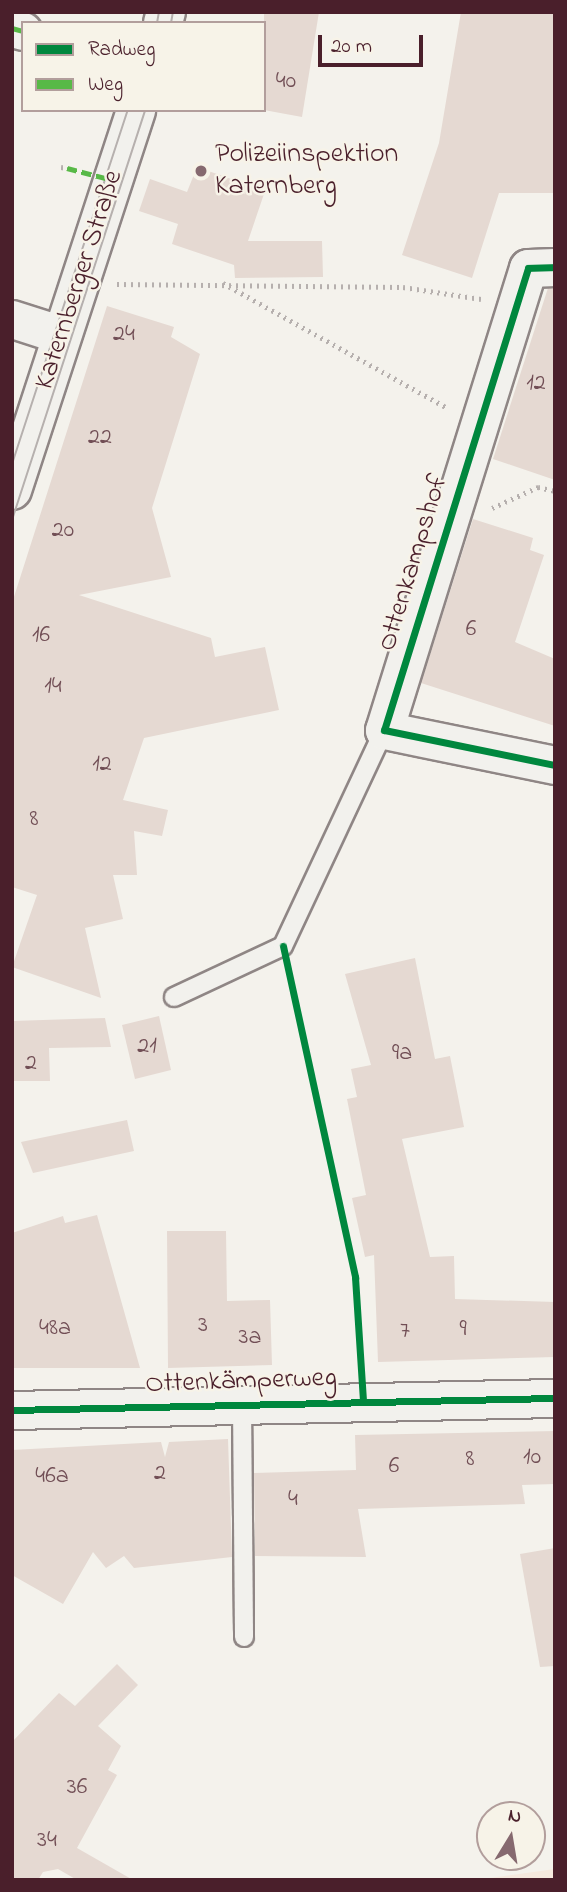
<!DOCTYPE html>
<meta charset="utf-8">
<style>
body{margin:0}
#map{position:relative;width:567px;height:1892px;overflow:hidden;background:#f4f2ec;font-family:"Indie Flower",sans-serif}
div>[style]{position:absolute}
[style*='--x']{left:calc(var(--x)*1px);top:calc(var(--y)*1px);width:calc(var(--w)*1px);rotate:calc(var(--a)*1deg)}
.built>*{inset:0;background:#f5e9de}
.building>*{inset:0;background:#e5d9d2}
.path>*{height:4.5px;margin-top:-2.25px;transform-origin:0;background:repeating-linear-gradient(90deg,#b6b0ae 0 2px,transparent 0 7px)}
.roads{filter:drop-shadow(2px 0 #8f8685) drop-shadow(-2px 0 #8f8685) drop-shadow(0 2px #8f8685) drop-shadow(0 -2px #8f8685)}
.lane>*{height:18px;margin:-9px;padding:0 9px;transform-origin:9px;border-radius:9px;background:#f2f1ed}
.street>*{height:37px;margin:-18.5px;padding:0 18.5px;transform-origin:18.5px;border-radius:18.5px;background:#f2f1ed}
.secondary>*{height:38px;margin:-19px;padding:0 19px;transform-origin:19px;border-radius:19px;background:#f2f1ed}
.tram>*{height:2px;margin:-1px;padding:0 1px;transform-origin:1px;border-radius:1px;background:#b6b0ae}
.quiet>*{height:5px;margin-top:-2.5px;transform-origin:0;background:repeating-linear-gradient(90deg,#58b947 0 10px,transparent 0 15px)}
.cycleway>*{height:7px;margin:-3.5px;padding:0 3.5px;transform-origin:3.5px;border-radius:3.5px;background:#00873e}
.dots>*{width:19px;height:19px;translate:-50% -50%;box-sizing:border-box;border:4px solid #f7f3e8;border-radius:50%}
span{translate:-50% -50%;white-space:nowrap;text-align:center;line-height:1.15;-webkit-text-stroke:5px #f7f3e8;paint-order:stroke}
.number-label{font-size:24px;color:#714e55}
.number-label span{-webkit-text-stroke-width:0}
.poi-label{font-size:28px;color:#4a1f2b}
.left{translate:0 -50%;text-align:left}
.street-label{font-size:28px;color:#4a1f2b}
.frame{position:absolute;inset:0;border:14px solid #4a1f2b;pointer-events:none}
.legend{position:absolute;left:21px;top:21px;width:245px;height:91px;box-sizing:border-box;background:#f7f3e8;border:2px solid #b29e9c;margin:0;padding:9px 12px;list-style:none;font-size:21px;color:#4a1f2b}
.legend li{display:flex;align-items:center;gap:14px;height:35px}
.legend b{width:35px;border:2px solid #b29e9c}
.north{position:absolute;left:476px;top:1801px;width:70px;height:70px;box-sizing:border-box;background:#f7f3e8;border:2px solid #b29e9c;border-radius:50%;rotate:11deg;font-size:19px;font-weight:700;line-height:28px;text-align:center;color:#4a1f2b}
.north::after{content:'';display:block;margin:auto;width:24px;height:32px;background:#86696f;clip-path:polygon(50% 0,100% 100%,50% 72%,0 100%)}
.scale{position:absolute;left:318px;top:35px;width:105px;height:32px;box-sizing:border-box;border:4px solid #4a1f2b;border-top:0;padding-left:9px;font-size:21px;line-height:24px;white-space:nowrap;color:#4a1f2b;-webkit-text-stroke:5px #f7f3e8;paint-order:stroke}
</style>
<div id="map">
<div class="built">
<div style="clip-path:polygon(555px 1869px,555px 1880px,475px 1880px)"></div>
</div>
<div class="building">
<div style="clip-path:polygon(264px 12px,319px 12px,302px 117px,264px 110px)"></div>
<div style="clip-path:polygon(461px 12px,555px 12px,555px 193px,499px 193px,472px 278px,402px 255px,439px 143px)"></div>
<div style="clip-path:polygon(197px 167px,265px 191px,248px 241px,322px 241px,323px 277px,235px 278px,234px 265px,172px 244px,178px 224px,139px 211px,150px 179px,187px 192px)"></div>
<div style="clip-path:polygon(548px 288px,555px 288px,555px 480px,493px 459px)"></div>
<div style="clip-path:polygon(107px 306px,174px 327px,171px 337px,200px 354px,152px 508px,171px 577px,79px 595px,211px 638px,215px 657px,265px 647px,279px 710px,144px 738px,123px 800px,168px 810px,162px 836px,134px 831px,137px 875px,113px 875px,123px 919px,85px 928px,101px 998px,12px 967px,37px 895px,12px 887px,12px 603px)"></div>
<div style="clip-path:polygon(473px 519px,533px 538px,530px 550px,544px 555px,515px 642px,555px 659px,555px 726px,421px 683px)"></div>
<div style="clip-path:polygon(415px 958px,435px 1059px,450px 1056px,464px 1127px,402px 1139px,430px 1257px,454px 1256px,455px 1299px,555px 1302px,555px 1357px,378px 1362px,374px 1255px,365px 1257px,352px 1198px,366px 1195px,347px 1099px,357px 1097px,351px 1069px,371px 1065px,345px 974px)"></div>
<div style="clip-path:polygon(159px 1016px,171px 1070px,135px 1079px,122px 1025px)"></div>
<div style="clip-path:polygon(105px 1018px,111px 1047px,49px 1048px,50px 1081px,12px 1081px,12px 1021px)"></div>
<div style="clip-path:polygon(127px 1120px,134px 1151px,33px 1173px,21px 1142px)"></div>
<div style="clip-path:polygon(97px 1215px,140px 1368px,12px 1368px,12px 1233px,63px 1216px,65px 1223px)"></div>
<div style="clip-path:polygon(167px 1231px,226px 1231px,227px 1301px,270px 1300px,272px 1365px,168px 1368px)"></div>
<div style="clip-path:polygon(555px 1431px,555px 1484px,522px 1485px,525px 1504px,358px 1509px,366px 1557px,255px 1556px,254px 1473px,356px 1470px,355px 1435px)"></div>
<div style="clip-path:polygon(228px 1439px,232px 1557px,134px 1568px,124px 1556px,106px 1568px,93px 1552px,63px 1604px,12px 1575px,12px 1450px,161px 1442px,165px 1457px,169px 1442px)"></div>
<div style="clip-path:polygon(555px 1548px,555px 1666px,540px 1667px,520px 1554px)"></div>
<div style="clip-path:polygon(117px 1664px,138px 1685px,98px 1726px,121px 1746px,108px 1770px,117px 1775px,77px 1848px,133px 1880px,77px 1880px,58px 1869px,43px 1872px,38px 1880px,12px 1880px,12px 1742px,59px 1693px,75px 1706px)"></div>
</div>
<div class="path">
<div style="--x:61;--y:167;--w:6;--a:9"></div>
<div style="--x:223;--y:283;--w:257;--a:29.1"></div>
<div style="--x:117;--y:284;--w:286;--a:0.6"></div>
<div style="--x:403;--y:287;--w:79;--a:8.7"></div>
<div style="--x:492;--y:508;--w:51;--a:-24.5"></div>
<div style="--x:538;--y:487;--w:17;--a:13"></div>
</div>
<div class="roads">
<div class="lane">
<div style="--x:174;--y:997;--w:120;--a:-25.1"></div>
<div style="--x:283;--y:946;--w:238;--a:-64.9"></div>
<div style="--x:242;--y:1403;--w:234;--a:89.5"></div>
</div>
<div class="street">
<div style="--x:12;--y:28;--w:11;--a:15"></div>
<div style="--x:555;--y:267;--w:27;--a:178"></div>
<div style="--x:528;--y:268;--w:484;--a:107.3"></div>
<div style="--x:384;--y:730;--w:175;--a:11.6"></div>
<div style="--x:12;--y:319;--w:52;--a:17.7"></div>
<div style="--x:12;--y:1410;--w:543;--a:-1.27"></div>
</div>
<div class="secondary">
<div style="--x:163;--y:23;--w:11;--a:-75"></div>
<div style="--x:12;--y:490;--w:400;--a:-71.9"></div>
</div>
</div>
<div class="tram">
<div style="--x:157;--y:23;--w:11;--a:-80"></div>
<div style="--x:171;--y:23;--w:11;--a:-80"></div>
<div style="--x:12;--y:464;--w:373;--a:-71.9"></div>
<div style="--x:12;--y:520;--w:431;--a:-72"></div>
</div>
<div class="quiet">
<div style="--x:12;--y:28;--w:11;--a:15"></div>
<div style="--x:67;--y:168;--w:48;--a:14.6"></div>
</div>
<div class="cycleway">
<div style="--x:555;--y:267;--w:27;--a:178"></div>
<div style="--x:528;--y:268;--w:484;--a:107.3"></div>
<div style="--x:384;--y:730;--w:175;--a:11.6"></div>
<div style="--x:283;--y:946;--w:339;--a:77.7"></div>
<div style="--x:355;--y:1277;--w:123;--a:86.3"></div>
<div style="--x:12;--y:1410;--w:543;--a:-1.27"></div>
</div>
<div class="dots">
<div style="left:201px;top:171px;background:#86696f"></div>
</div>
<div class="number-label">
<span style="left:286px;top:82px">40</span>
<span style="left:124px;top:335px">24</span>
<span style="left:536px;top:384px">12</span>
<span style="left:100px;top:438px">22</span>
<span style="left:63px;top:531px">20</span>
<span style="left:471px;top:630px">6</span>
<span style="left:41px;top:636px">16</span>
<span style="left:53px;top:687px">14</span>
<span style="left:102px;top:765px">12</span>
<span style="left:34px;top:820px">8</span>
<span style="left:147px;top:1047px">21</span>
<span style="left:402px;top:1054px">9a</span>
<span style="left:31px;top:1064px">2</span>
<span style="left:203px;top:1326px">3</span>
<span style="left:55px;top:1329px">48a</span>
<span style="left:463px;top:1330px">9</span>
<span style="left:405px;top:1332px">7</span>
<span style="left:250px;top:1338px">3a</span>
<span style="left:532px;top:1458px">10</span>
<span style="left:470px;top:1460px">8</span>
<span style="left:394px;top:1467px">6</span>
<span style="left:160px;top:1474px">2</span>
<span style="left:52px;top:1477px">46a</span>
<span style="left:293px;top:1500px">4</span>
<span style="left:77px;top:1788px">36</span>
<span style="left:47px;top:1841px">34</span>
</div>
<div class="poi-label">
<span class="left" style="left:215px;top:171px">Polizeiinspektion<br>Katernberg</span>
</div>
<div class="street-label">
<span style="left:80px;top:280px;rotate:-72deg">Katernberger Straße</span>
<span style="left:414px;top:563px;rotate:-73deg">Ottenkampshof</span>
<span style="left:241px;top:1382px;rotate:-2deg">Ottenkämperweg</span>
</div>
<div class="frame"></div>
<ul class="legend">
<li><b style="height:9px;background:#00873e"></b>Radweg</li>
<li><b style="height:9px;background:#58b947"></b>Weg</li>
</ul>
<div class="north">N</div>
<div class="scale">20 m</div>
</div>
